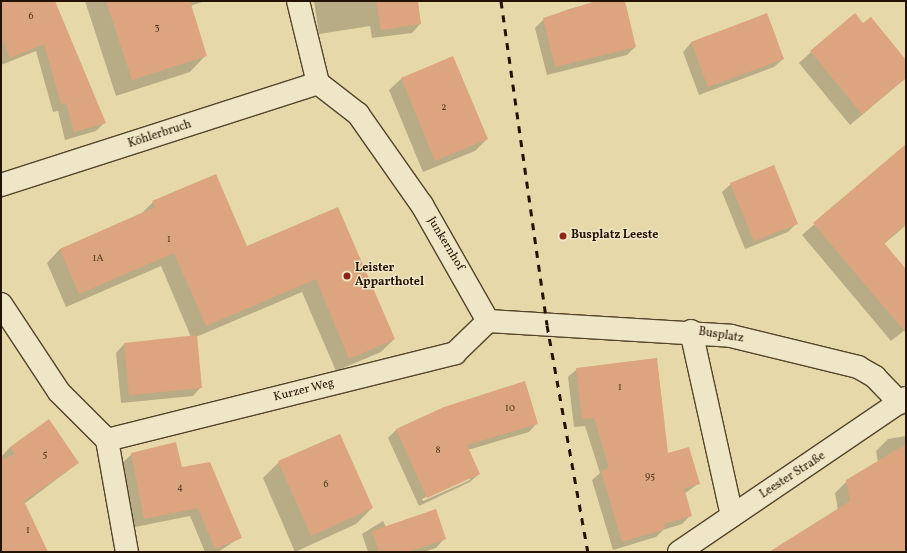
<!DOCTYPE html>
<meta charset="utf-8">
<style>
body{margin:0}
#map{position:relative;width:907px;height:553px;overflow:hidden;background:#e6d8a9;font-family:Vollkorn,serif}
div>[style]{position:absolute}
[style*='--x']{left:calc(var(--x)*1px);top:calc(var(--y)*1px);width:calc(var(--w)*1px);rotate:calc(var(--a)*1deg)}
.shadow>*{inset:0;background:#0003}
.building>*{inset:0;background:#dca57f}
.roads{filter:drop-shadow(1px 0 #54442b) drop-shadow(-1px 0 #54442b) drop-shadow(0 1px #54442b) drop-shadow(0 -1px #54442b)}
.street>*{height:22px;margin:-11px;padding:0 11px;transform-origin:11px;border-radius:11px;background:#efe6c7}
.secondary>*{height:22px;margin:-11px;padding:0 11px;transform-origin:11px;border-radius:11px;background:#efe6c7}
.rail>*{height:3px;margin-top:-1.5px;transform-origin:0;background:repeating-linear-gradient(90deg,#241201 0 7px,transparent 0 14px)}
.dots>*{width:11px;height:11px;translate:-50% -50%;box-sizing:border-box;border:2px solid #efe6c7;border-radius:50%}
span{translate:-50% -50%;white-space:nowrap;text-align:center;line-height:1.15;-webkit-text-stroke:3px #efe6c7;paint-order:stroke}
.number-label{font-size:10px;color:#523720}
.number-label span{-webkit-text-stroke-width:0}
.street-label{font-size:12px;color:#241201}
.poi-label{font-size:12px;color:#241201;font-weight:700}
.left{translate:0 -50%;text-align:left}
.frame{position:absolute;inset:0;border:2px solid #241201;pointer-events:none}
</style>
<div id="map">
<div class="shadow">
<div style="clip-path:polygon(1px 1px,54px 1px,104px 123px,96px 131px,65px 140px,58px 111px,53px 112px,36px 51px,1px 65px)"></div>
<div style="clip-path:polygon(85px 1px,205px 1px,190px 6px,206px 55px,190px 72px,116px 96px)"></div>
<div style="clip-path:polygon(314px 1px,417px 1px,420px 24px,412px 33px,372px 38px,370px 26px,319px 34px)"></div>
<div style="clip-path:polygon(600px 1px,624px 1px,635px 47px,627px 55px,547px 75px,535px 28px,544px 19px,569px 9px)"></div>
<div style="clip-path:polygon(766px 15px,783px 59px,774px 67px,699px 95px,683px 52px,691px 43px)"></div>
<div style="clip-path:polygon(863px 25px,906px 61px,906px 78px,850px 125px,799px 63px,811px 52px)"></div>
<div style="clip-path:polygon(453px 57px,487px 139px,475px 151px,423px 172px,389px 90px,401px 79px)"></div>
<div style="clip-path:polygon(906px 145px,906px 225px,884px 244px,906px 271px,906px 329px,891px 341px,802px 235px)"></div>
<div style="clip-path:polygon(731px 184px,796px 224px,788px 232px,745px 249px,722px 192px)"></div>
<div style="clip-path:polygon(153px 202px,246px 247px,338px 208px,394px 339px,381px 352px,336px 371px,302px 292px,196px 337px,201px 387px,193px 396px,121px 403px,116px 353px,124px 344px,191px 337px,161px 266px,66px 307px,47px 263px,60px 249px,140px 215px)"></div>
<div style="clip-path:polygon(577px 369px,699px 483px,684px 494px,691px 515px,682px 524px,663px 530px,656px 537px,613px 550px,592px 480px,600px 473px,585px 426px,574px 427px,568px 377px)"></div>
<div style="clip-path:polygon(evenodd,537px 423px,529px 432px,468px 450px,479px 474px,470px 482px,419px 506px,388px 438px,396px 430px,537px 423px,470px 477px,470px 480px,423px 501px,422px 499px,470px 477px)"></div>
<div style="clip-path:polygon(906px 436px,906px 552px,775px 552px,838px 510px,835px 493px,847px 481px,878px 462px,876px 451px,888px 439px)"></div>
<div style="clip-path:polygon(10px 447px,78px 463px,24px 504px,47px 552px,1px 552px,1px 457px)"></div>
<div style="clip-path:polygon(132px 454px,181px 468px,241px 537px,218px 552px,205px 552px,190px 516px,135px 527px,123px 462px)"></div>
<div style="clip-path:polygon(279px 462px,372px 508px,356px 524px,295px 552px,263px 478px)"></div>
<div style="clip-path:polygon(383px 521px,386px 527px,444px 539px,436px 548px,423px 552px,368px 552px,362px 534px)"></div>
</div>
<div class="building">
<div style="clip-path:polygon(1px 1px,55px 1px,106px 123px,74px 132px,66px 103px,61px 104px,44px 44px,10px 58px,1px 36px)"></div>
<div style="clip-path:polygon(106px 1px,190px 1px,207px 56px,132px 80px)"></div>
<div style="clip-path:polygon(376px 1px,418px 1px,421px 24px,381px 30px)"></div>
<div style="clip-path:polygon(596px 1px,625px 1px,636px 47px,555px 67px,543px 18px)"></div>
<div style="clip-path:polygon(767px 13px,784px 59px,708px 87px,691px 42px)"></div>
<div style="clip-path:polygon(855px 13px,863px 23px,871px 17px,906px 60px,906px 78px,862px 114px,810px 51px)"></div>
<div style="clip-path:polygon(453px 56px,488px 139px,435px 161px,401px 78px)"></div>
<div style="clip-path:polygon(906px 144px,906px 224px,884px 243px,906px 269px,906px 333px,813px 223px)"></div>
<div style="clip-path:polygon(774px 165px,798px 224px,754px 241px,730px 183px)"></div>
<div style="clip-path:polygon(216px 174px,247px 246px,338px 207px,395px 339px,349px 359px,316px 279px,206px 326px,174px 253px,79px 294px,60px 249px,155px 207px,152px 201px)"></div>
<div style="clip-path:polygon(197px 335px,202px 388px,129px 395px,124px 343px)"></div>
<div style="clip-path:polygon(657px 358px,668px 453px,689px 447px,700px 484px,684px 488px,692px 516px,664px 524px,665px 529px,622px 542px,601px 471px,609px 468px,594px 418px,582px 419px,576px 368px)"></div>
<div style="clip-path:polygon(525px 381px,538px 424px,467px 445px,480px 474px,427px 498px,396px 429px,444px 407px)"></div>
<div style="clip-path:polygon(49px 419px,79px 463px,24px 501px,48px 552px,1px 552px,1px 453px,4px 459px,15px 454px,10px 447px)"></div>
<div style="clip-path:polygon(340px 434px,373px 508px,311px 536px,278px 461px)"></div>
<div style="clip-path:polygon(176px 442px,182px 467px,210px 462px,242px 538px,215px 549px,198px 508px,144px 519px,131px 453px)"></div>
<div style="clip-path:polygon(906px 444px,906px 552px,769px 552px,850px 501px,846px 480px)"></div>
<div style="clip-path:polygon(436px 509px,446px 539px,408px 552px,379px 552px,372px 531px)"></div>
</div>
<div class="roads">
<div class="street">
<div style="--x:298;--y:1;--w:84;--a:76.3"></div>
<div style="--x:318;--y:83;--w:51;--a:37.8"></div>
<div style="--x:358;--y:114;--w:111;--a:54.9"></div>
<div style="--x:422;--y:205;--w:133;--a:60.4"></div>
<div style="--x:488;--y:321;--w:243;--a:3.5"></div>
<div style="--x:731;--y:336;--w:131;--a:13.7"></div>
<div style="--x:858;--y:367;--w:20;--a:30"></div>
<div style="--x:875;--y:377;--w:36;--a:46"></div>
<div style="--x:1;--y:185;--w:333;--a:-17.8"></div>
<div style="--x:1;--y:304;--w:105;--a:56.6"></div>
<div style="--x:59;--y:392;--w:68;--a:45"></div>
<div style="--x:107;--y:440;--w:114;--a:79.9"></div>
<div style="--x:691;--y:331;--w:189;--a:77.5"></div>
<div style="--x:107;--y:440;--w:359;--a:-14"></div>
<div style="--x:455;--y:353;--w:46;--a:-44.1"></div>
</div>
<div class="secondary">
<div style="--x:679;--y:552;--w:274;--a:-34.2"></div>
</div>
</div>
<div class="rail">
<div style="--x:501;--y:1;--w:327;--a:81.9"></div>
<div style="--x:547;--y:325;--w:231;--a:79.8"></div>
</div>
<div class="dots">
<div style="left:563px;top:236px;background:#8f2418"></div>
<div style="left:347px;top:276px;background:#8f2418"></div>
</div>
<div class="number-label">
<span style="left:31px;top:17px">6</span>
<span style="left:157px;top:28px">3</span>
<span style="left:444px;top:108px">2</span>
<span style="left:169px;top:240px">1</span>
<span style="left:98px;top:259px">1A</span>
<span style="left:620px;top:388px">1</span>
<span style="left:510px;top:409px">10</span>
<span style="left:438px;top:451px">8</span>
<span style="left:45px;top:455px">5</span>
<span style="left:650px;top:477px">95</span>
<span style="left:326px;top:485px">6</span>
<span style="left:180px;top:488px">4</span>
<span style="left:28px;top:531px">1</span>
</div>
<div class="street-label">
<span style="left:160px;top:135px;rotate:-18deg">Köhlerbruch</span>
<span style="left:445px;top:244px;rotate:59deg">Junkernhof</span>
<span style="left:721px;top:336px;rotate:9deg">Busplatz</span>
<span style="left:304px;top:391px;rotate:-14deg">Kurzer Weg</span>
<span style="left:793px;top:476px;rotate:-33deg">Leester Straße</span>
</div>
<div class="poi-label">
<span class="left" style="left:571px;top:236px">Busplatz Leeste</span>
<span class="left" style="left:355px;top:276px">Leister<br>Apparthotel</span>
</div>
<div class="frame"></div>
</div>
